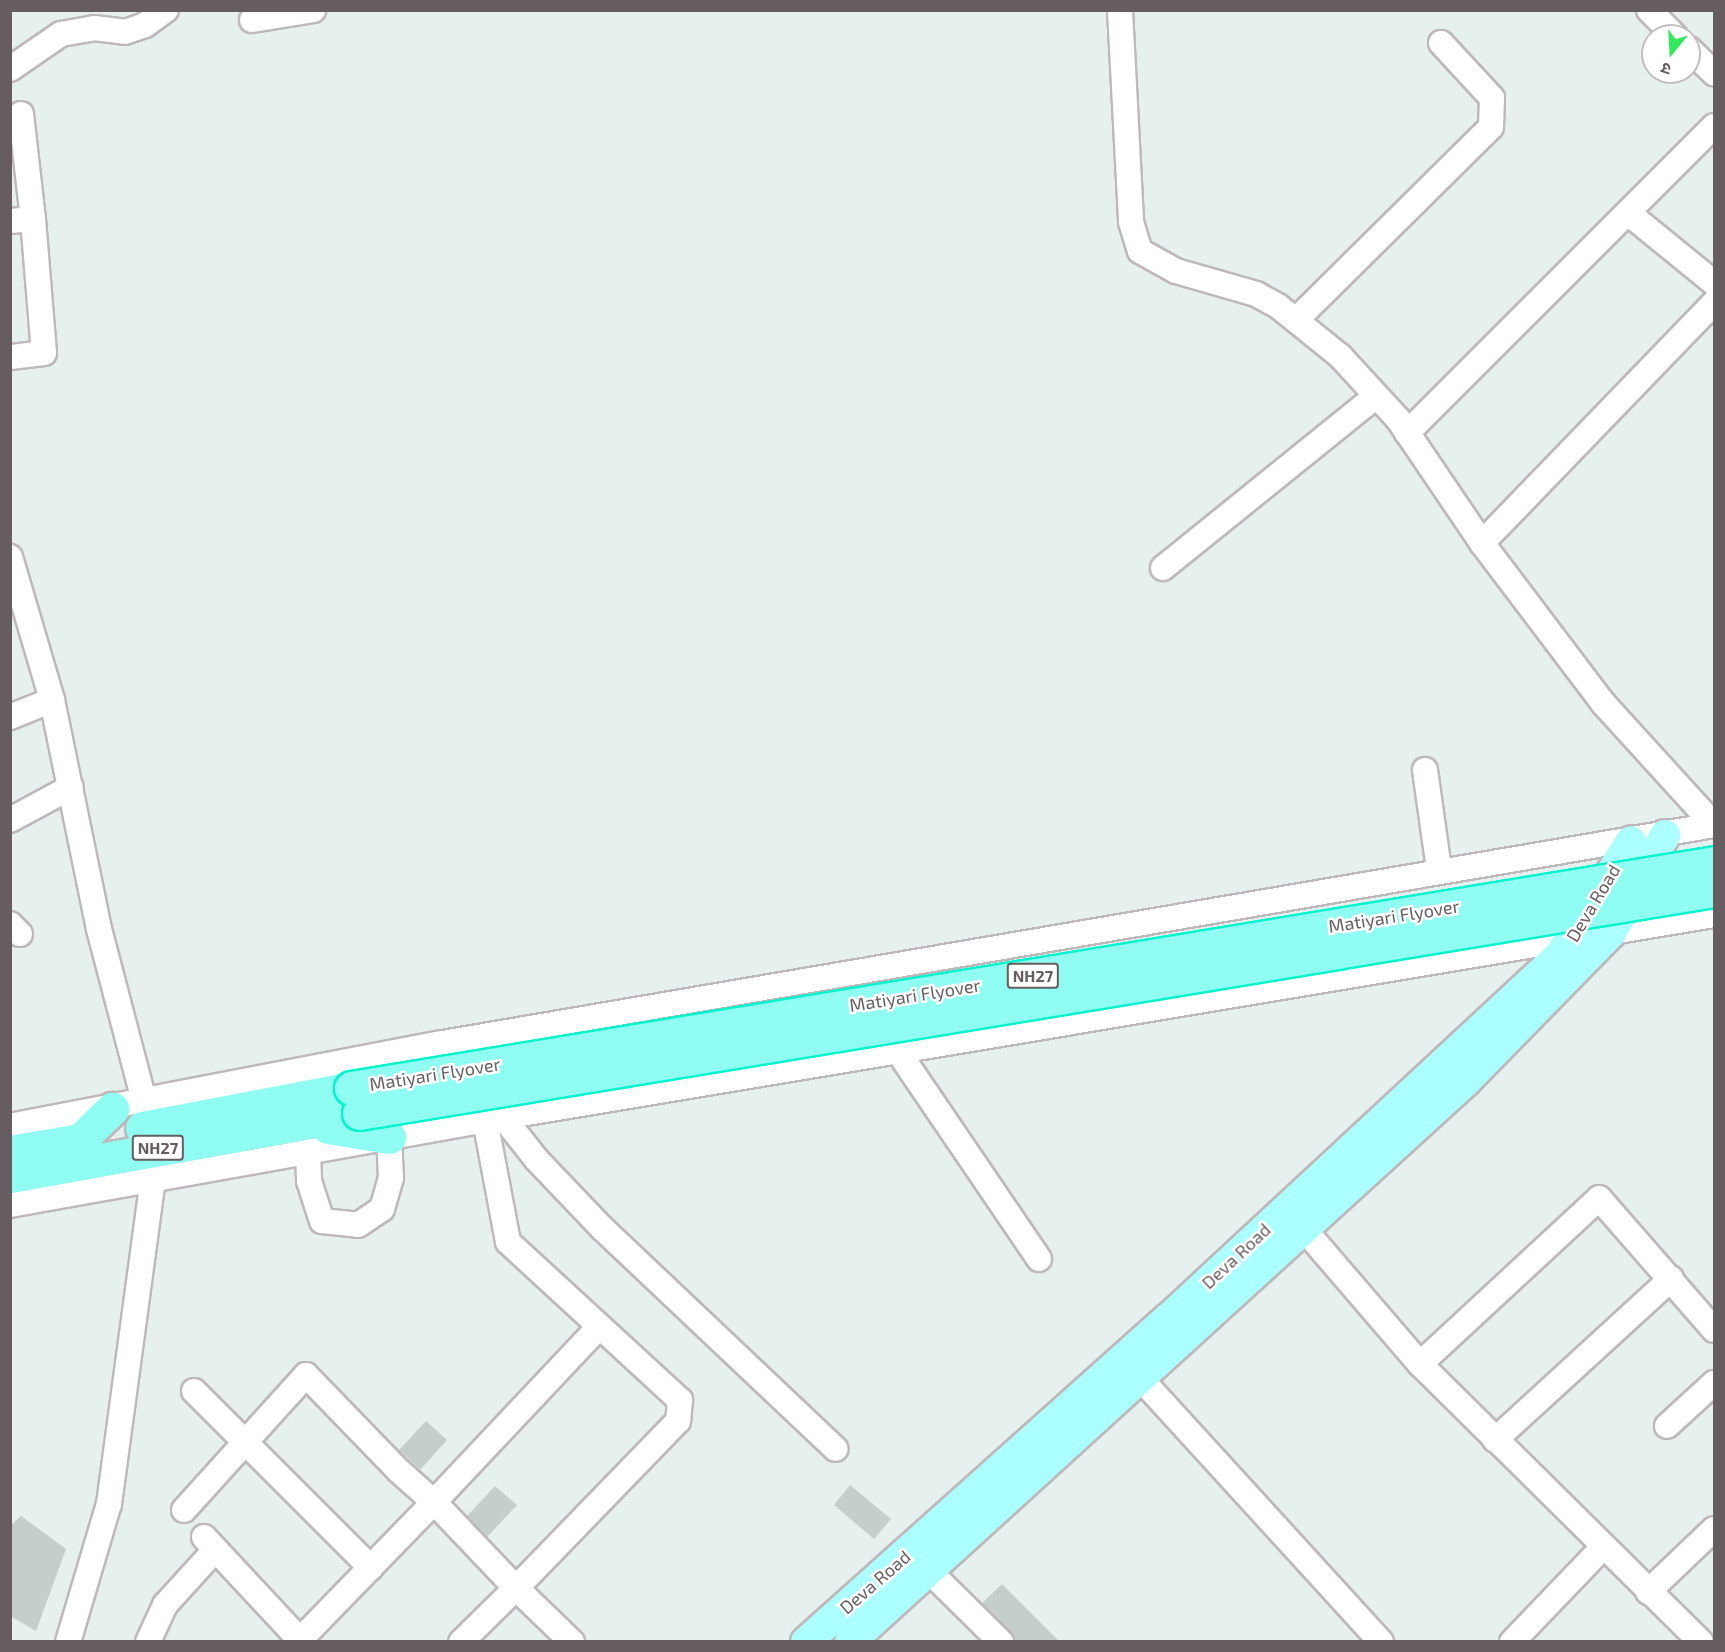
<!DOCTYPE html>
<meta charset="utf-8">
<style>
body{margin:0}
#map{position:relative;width:1725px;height:1652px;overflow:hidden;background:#e6f0ef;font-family:"Exo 2","Noto Sans Devanagari",sans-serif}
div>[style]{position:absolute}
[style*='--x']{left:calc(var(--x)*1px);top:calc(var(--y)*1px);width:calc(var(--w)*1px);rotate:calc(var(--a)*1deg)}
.building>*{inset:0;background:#c4cecb}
.roads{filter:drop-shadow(2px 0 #bfb8ba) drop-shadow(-2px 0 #bfb8ba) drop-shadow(0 2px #bfb8ba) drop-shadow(0 -2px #bfb8ba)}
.minor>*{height:24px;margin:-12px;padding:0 12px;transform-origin:12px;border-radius:12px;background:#fff}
.major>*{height:30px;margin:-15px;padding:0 15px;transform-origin:15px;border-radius:15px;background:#abfffe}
.highway>*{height:33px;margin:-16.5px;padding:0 16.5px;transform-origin:16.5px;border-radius:16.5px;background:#8ffdf1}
.bridges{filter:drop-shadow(2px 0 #00f5cd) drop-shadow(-2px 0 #00f5cd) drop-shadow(0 2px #00f5cd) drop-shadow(0 -2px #00f5cd)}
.highway-bridge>*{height:33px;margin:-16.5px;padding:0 16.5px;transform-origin:16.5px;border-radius:16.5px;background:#8ffdf1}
span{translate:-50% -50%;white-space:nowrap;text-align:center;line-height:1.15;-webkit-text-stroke:5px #fff;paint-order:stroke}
.shield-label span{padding:2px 4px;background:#fff;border:2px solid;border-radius:4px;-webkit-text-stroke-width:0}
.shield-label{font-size:16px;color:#665d60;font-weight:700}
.street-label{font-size:18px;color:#665d60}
.frame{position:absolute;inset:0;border:12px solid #665d60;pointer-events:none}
.north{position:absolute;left:1641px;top:24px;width:60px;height:60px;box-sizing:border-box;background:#fff;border:2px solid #c2bebf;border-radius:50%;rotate:198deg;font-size:16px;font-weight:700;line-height:24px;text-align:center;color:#665d60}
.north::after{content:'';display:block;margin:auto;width:21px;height:27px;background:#31ea5b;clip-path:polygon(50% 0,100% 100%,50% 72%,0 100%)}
</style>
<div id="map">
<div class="building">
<div style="clip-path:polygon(426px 1421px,447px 1440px,420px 1470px,399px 1450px)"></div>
<div style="clip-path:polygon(850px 1485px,891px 1519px,874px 1539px,834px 1505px)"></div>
<div style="clip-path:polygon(495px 1486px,517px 1505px,487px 1537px,467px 1516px)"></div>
<div style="clip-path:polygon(21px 1516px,66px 1549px,36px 1631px,10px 1616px,10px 1526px)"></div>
<div style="clip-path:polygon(1002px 1584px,1059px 1641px,1015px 1641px,1011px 1632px,982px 1603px)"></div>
</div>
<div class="roads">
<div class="minor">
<div style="--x:1120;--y:10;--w:212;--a:87"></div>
<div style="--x:1131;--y:222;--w:30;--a:73"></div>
<div style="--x:1140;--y:251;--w:41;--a:29.1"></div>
<div style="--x:1176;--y:271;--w:83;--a:16"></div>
<div style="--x:1256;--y:294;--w:25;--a:29"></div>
<div style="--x:1278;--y:306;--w:80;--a:38.9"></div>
<div style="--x:1340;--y:356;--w:86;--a:47.4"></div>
<div style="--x:1398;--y:419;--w:150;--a:55.9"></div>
<div style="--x:1482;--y:543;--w:201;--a:52.9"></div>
<div style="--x:1603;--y:703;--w:165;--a:47.7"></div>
<div style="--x:1649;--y:10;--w:37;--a:45"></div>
<div style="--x:252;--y:20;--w:62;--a:-9.3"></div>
<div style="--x:1689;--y:49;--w:35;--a:44"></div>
<div style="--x:10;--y:69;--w:62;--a:-34.5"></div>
<div style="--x:61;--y:34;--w:34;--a:-10"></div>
<div style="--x:94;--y:28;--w:31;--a:7"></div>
<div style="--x:125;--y:32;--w:21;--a:-19"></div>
<div style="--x:145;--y:25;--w:26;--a:-36"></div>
<div style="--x:21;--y:114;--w:106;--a:83.5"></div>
<div style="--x:1628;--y:213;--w:111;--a:39.1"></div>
<div style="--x:10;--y:221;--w:23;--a:-5"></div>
<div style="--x:33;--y:219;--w:134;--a:85.3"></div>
<div style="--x:44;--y:353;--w:34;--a:173"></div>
<div style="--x:1296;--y:320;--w:274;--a:-44.7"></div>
<div style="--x:1491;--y:127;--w:29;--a:-88"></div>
<div style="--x:1492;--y:98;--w:75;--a:-132.8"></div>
<div style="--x:1407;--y:433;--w:434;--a:-45"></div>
<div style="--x:1482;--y:543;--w:334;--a:-46"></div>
<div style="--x:10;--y:557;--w:149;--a:73.6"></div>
<div style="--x:52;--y:700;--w:234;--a:78.4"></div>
<div style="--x:99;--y:929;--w:193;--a:75.3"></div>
<div style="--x:1163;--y:568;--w:274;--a:-38.9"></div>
<div style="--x:10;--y:717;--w:45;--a:-22"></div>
<div style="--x:1425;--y:770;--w:101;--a:82"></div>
<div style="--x:10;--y:820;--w:69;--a:-28.4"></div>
<div style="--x:10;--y:924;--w:14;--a:45"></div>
<div style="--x:899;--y:1053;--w:249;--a:55.8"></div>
<div style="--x:503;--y:1117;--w:55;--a:51.7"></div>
<div style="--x:537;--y:1160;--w:95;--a:46.3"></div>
<div style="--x:603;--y:1229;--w:320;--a:43.4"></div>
<div style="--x:485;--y:1120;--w:124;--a:79.3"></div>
<div style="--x:508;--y:1242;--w:234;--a:42.6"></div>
<div style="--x:680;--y:1400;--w:21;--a:95"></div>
<div style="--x:678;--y:1421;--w:233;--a:134.1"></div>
<div style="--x:516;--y:1588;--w:78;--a:44"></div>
<div style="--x:10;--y:1126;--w:435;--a:-10.9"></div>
<div style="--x:437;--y:1044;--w:1296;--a:-9.73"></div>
<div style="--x:308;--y:1151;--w:30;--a:88"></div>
<div style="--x:309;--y:1181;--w:42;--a:72"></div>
<div style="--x:322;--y:1221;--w:36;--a:6"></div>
<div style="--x:358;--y:1225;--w:29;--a:-34"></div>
<div style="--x:382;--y:1209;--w:32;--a:-74"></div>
<div style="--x:391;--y:1178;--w:41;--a:-92.8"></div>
<div style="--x:10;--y:1205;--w:501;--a:-10.12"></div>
<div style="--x:503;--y:1117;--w:1228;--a:-9.47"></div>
<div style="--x:1303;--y:1228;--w:179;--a:49.3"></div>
<div style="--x:1420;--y:1364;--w:395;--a:44.7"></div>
<div style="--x:1420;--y:1364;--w:244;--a:-42.8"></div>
<div style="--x:1599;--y:1198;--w:175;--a:48.9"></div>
<div style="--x:1141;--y:1379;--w:356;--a:47.6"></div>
<div style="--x:194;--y:1391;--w:250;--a:45"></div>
<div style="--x:1667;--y:1426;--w:64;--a:-42.5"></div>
<div style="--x:1495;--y:1440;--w:239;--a:-42.5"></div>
<div style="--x:184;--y:1510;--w:182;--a:-47.9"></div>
<div style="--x:306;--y:1375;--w:134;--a:45.9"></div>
<div style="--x:399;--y:1471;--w:47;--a:41.5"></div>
<div style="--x:434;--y:1502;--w:241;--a:-46.7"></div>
<div style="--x:204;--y:1537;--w:141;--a:47"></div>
<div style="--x:930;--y:1572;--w:100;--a:44.6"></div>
<div style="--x:1648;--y:1592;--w:91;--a:-43.7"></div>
<div style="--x:68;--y:1642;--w:144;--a:-73.5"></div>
<div style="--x:109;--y:1504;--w:328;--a:-82.3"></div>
<div style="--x:148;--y:1642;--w:41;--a:-65.3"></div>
<div style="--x:165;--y:1605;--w:74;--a:-47.7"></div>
<div style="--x:298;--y:1642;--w:195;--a:-45.8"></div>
<div style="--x:434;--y:1502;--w:119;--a:46.4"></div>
<div style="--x:516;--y:1588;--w:77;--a:135.5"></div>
<div style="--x:1512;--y:1642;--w:132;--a:-46.2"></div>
</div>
<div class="major">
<div style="--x:806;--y:1642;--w:487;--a:-41.8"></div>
<div style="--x:1169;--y:1318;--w:534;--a:-42.87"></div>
<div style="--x:1560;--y:955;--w:134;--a:-58.1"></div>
<div style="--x:850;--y:1642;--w:833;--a:-42.32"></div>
<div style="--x:1466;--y:1081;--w:207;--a:-45.6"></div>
<div style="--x:1611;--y:933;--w:112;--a:-61.1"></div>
</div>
<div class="highway">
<div style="--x:328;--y:1127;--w:62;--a:9.3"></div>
<div style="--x:142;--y:1128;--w:213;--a:-10.8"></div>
<div style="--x:80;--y:1140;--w:45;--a:-44.1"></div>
<div style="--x:10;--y:1152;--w:71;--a:-9.7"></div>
<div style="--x:10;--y:1176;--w:355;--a:-10.2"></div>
</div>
</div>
<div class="bridges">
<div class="highway-bridge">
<div style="--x:351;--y:1088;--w:1381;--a:-9.37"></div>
<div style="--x:359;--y:1113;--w:1373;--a:-9.35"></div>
</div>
</div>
<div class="shield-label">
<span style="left:1033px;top:976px">NH27</span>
<span style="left:158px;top:1148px">NH27</span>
</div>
<div class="street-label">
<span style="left:1593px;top:903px;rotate:-59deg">Deva Road</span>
<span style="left:1394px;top:916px;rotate:-9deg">Matiyari Flyover</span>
<span style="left:915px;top:995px;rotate:-9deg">Matiyari Flyover</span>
<span style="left:435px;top:1074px;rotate:-9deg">Matiyari Flyover</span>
<span style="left:1236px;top:1256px;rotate:-43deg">Deva Road</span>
<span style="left:875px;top:1582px;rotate:-41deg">Deva Road</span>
</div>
<div class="frame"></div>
<div class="north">उ</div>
</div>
